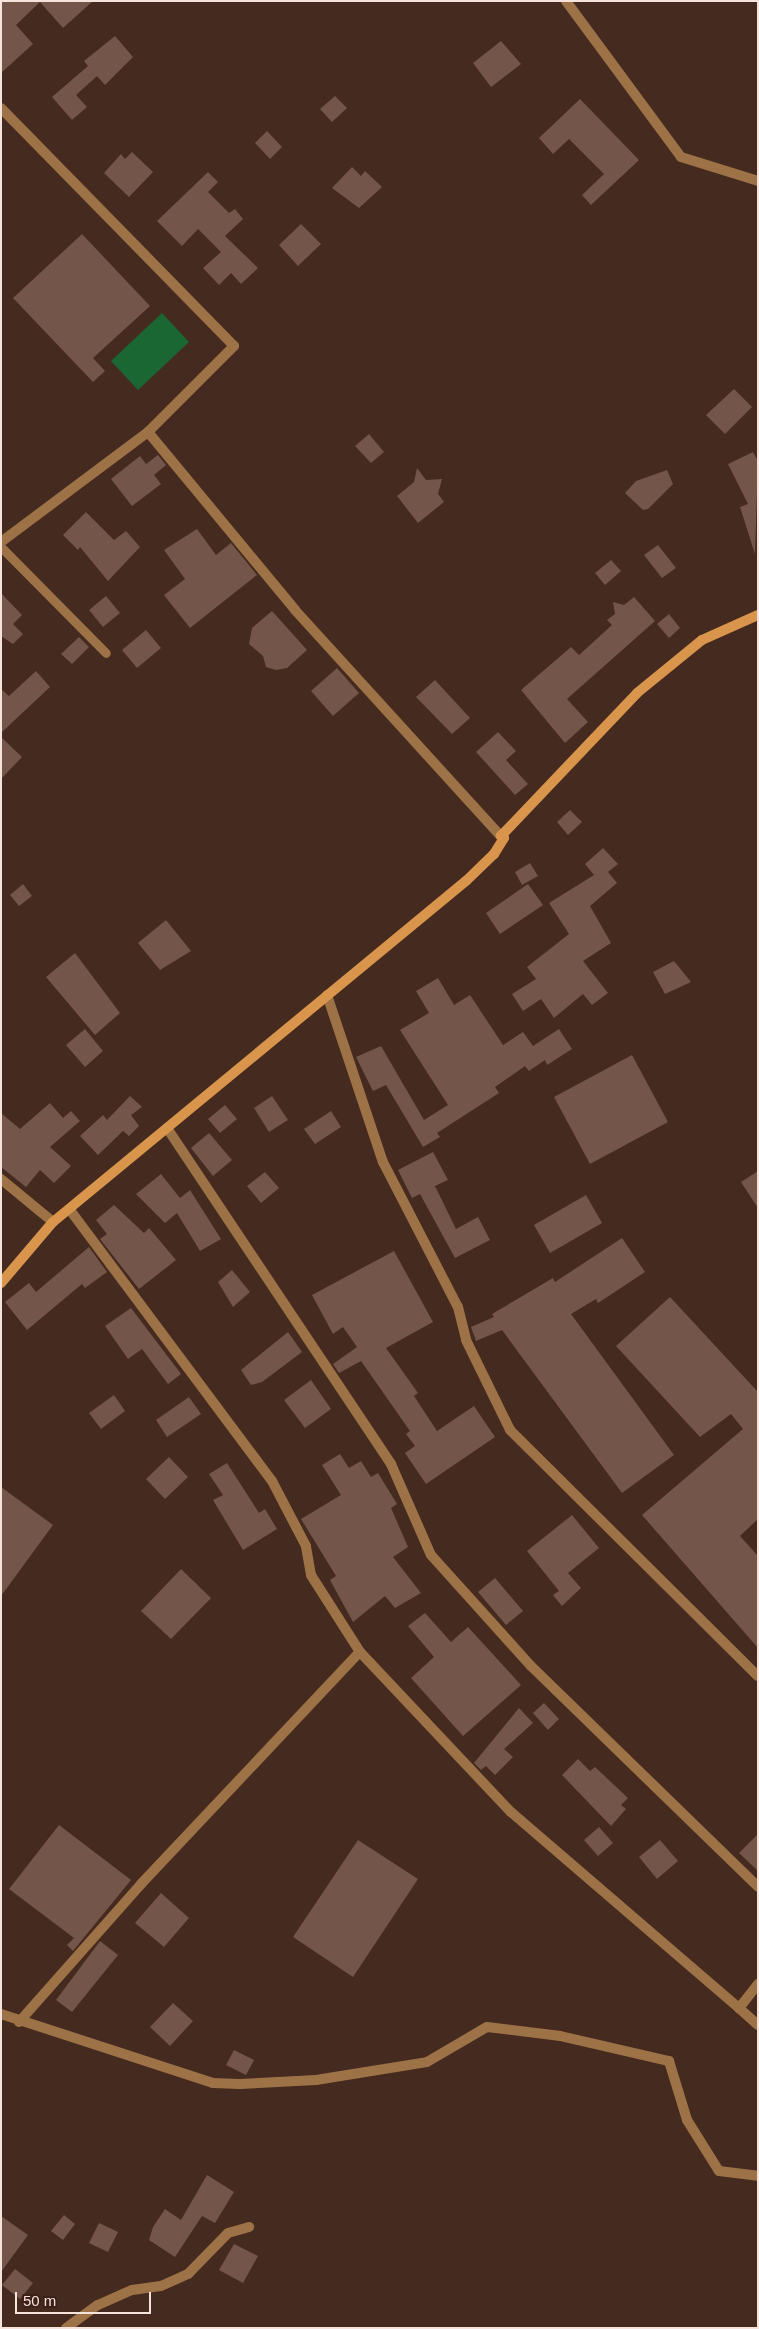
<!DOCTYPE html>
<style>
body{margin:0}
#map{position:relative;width:759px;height:2329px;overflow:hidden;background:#452a20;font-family:Helvetica,sans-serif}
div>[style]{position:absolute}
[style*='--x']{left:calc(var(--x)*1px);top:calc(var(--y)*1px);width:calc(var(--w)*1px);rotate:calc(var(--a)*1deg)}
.green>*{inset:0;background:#1a6733}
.building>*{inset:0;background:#73554a}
.lane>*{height:9px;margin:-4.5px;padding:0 4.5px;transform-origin:4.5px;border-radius:4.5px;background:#9d7246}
.street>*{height:10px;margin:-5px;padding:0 5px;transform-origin:5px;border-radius:5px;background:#9d7246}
.secondary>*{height:10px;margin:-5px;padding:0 5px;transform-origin:5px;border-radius:5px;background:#d9954b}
span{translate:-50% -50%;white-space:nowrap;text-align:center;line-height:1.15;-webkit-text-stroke:4.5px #3a2016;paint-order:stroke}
.frame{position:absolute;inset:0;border:2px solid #f6e3dc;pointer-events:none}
.scale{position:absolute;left:15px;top:2292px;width:136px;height:22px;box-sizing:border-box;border:2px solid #f6e3dc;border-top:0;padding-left:6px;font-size:15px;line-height:18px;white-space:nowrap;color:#f6e3dc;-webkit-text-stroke:4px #3a2016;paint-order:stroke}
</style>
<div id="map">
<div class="green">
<div style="clip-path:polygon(162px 313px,189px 342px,138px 390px,111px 361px)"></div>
</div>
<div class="building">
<div style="clip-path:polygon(1px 1px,93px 1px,63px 28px,40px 2px,16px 25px,33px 44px,1px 73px)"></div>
<div style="clip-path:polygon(115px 36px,133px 57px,105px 85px,97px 76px,76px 95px,87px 107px,72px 120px,52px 97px,88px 66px,84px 61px)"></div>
<div style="clip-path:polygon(501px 41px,521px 64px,491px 87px,473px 63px)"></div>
<div style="clip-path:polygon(335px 96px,347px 108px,332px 122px,320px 109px)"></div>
<div style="clip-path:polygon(580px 99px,639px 160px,591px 205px,582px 195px,604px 174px,569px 139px,553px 154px,539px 138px)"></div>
<div style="clip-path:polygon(267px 131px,282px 147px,270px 159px,255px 143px)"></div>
<div style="clip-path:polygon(132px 152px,153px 172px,129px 197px,104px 173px,121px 154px,125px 159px)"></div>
<div style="clip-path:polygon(352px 167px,361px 176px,365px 171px,382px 187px,359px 208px,332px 188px)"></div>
<div style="clip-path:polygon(208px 172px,218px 182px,208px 192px,229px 213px,235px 209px,243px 219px,225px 236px,258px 268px,241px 284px,231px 273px,219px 285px,203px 268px,221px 252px,198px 229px,182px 246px,157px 221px)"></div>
<div style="clip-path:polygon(301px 224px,321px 244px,298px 266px,279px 245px)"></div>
<div style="clip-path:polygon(82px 234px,150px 306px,93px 358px,105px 371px,93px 382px,13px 298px)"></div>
<div style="clip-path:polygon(734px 389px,752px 407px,725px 434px,706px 415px)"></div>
<div style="clip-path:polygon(369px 434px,384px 452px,371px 463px,355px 446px)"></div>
<div style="clip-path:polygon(753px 452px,758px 461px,755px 554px,740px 507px,748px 504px,728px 464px)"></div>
<div style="clip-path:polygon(158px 455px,166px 465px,154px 475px,161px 484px,132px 506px,111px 479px,140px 456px,146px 464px)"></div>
<div style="clip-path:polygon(417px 468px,426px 480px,442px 479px,438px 494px,444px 502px,418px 523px,397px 496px,414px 482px)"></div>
<div style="clip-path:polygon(667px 470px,673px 484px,648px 509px,643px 510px,625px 493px,636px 481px)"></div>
<div style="clip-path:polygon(86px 512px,114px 540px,126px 531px,140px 547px,108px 581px,80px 547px,78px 550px,63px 535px)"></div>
<div style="clip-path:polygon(197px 529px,216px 555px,231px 543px,257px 575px,190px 628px,164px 595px,185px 579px,164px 550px)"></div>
<div style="clip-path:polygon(658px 545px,676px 568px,662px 578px,644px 555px)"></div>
<div style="clip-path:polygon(611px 560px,621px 571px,605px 585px,595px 573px)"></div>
<div style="clip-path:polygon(1px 593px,22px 615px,13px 624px,23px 634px,13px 644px,1px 636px)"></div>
<div style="clip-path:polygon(106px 596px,120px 613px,103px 627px,89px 610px)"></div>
<div style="clip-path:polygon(634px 597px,655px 621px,567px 699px,588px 722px,565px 743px,521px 690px,571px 647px,579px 655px,612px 625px,607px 620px,615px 614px,613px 602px,624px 605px)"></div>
<div style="clip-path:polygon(272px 611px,307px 650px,287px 668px,276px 670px,266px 667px,263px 656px,249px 644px,252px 628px)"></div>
<div style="clip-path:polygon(669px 614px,680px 628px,669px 638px,657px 624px)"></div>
<div style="clip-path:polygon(146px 630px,161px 648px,137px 668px,122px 650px)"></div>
<div style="clip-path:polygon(79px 637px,89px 647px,72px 664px,61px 654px)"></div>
<div style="clip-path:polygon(337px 668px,359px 693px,333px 716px,311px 691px)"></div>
<div style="clip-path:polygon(36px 671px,50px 687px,1px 733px,1px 689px,9px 696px)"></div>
<div style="clip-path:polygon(435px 680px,470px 718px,452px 734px,416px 697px)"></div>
<div style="clip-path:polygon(498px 732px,516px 751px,506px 760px,528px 784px,515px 795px,476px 752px)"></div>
<div style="clip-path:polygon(1px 737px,22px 757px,1px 779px)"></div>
<div style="clip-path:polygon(570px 810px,582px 822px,568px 835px,557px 822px)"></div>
<div style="clip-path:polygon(603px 848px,618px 864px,608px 872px,617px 883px,590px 906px,611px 943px,583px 961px,608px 993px,592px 1005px,583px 994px,554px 1018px,541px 999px,523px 1011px,512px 994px,536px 979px,527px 967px,569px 934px,549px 903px,594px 875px,585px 864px)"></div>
<div style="clip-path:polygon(530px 863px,538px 876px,522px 885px,515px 872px)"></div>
<div style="clip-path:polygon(23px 884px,32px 896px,19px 906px,10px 895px)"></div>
<div style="clip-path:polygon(528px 884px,543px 905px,500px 934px,486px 913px)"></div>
<div style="clip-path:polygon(166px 920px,191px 951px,160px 970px,138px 943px)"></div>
<div style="clip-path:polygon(75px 953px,120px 1013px,95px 1035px,46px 977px)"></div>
<div style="clip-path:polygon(674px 961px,691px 982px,665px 994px,653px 972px)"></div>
<div style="clip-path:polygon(438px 978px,454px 1005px,470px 995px,503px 1045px,523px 1032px,533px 1046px,559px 1029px,572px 1049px,547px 1065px,545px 1060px,529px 1071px,525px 1066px,495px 1087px,499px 1093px,437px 1133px,440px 1137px,423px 1147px,386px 1085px,373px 1091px,356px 1057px,381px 1046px,424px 1120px,448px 1105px,400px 1030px,429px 1013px,416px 991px)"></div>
<div style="clip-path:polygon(85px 1029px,103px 1051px,85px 1067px,66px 1045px)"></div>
<div style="clip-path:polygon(632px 1055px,668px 1122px,590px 1164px,554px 1097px)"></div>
<div style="clip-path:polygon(130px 1096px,142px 1107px,131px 1115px,139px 1126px,129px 1136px,123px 1131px,98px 1155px,80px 1136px,103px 1115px,107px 1120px)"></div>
<div style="clip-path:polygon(272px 1096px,288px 1120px,269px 1132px,254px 1108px)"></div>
<div style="clip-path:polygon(50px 1103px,63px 1118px,71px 1111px,80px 1121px,50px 1147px,71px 1166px,54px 1183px,40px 1170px,26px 1187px,1px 1167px,1px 1113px,20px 1129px)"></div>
<div style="clip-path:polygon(225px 1105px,237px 1119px,220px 1133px,208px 1119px)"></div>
<div style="clip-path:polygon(331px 1111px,341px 1127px,315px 1144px,304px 1129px)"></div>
<div style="clip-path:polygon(209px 1133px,232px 1160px,213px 1176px,191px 1148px)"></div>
<div style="clip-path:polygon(433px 1152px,448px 1180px,435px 1186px,456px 1229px,478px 1217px,490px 1240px,455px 1258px,420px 1194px,412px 1198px,398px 1170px)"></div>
<div style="clip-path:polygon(758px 1171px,758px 1208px,741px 1182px)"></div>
<div style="clip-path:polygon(265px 1172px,279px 1188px,261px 1203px,247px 1186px)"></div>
<div style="clip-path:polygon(161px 1174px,180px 1198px,190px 1190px,221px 1239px,200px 1251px,177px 1213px,165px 1223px,136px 1194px)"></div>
<div style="clip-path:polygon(586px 1195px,602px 1223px,550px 1253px,534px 1225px)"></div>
<div style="clip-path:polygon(114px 1205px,144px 1233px,149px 1228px,176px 1260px,139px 1289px,100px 1239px,107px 1234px,96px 1220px)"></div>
<div style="clip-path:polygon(622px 1238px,645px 1272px,598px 1303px,596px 1299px,571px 1314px,674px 1455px,622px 1493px,502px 1330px,476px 1341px,471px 1327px,494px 1317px,492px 1314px,553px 1278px,555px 1282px)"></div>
<div style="clip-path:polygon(89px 1247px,107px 1272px,85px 1288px,82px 1284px,27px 1330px,5px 1302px,29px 1283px,36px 1292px)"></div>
<div style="clip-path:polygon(394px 1251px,433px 1322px,386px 1348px,418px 1393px,414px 1396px,437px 1431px,474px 1406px,495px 1437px,426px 1484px,405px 1453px,415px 1446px,406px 1434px,410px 1431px,361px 1361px,339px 1373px,333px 1364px,357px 1347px,343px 1327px,333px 1334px,312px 1295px)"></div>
<div style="clip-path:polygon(232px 1270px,250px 1292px,233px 1307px,218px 1282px)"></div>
<div style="clip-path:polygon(670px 1297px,758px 1392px,758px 1519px,740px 1536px,758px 1556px,758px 1648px,642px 1515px,743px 1429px,731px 1414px,700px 1437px,616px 1346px)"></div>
<div style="clip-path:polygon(131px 1308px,181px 1374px,168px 1384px,142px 1349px,128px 1359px,105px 1326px)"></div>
<div style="clip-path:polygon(288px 1332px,302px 1352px,262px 1382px,251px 1385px,241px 1370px)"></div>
<div style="clip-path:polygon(311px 1380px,331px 1409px,305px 1428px,284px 1400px)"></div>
<div style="clip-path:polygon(114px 1395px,125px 1411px,101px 1429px,89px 1413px)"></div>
<div style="clip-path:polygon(189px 1397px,201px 1414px,167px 1437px,156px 1420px)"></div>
<div style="clip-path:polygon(340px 1454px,349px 1468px,361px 1461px,371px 1477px,378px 1473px,397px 1504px,391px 1508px,408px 1547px,393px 1557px,421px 1593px,395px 1608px,385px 1596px,353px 1622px,330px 1580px,336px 1576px,301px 1519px,341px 1495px,322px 1465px)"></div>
<div style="clip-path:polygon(169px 1457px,188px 1477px,165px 1499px,146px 1479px)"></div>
<div style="clip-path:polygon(227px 1463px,259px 1513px,265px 1509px,277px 1529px,243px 1550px,213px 1500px,223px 1495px,209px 1474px)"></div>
<div style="clip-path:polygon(1px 1487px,53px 1525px,1px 1596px)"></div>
<div style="clip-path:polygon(572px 1515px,599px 1548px,568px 1573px,581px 1588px,562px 1606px,553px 1595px,559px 1591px,527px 1551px)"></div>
<div style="clip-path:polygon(181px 1569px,211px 1598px,171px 1639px,141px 1611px)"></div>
<div style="clip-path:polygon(495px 1578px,523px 1611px,506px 1625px,478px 1592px)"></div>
<div style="clip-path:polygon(425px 1613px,451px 1642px,468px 1627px,521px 1685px,463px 1736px,411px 1678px,434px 1657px,408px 1626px)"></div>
<div style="clip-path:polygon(544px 1703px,559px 1719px,548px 1730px,533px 1713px)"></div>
<div style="clip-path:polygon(519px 1708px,533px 1723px,504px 1749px,513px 1757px,495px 1775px,486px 1766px,481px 1770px,474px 1763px)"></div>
<div style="clip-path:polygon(578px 1759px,590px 1771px,595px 1767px,628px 1798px,621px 1805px,626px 1809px,611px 1826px,562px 1775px)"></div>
<div style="clip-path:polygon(59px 1825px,131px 1880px,73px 1951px,67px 1945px,74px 1938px,9px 1889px)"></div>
<div style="clip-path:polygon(599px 1827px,613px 1843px,598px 1856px,584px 1840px)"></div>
<div style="clip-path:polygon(758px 1834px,758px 1871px,739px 1853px)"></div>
<div style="clip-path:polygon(358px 1840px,418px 1879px,353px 1977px,293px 1937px)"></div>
<div style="clip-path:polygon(660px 1840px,678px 1861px,657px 1879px,639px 1857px)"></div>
<div style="clip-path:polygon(161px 1893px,189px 1918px,164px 1947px,135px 1923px)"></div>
<div style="clip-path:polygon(100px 1941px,118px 1955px,72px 2012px,56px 2000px)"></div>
<div style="clip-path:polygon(173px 2003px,193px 2021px,170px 2046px,150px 2027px)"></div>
<div style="clip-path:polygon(234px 2050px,254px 2060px,246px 2075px,226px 2065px)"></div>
<div style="clip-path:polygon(207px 2175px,234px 2192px,215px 2223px,202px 2216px,175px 2257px,149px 2240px,153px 2227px,165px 2209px,181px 2220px)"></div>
<div style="clip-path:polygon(64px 2215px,75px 2224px,63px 2240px,51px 2231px)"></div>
<div style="clip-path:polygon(1px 2216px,28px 2235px,1px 2272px)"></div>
<div style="clip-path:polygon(99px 2223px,118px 2232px,108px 2252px,89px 2243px)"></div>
<div style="clip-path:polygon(234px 2244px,258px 2256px,243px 2283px,219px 2270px)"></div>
<div style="clip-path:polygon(15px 2269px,33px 2283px,20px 2299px,2px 2285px)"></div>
</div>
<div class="lane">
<div style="--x:1;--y:547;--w:149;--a:45.3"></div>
</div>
<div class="street">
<div style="--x:566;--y:1;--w:194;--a:53.6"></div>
<div style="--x:681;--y:157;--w:81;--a:17.3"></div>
<div style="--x:1;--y:108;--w:333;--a:45.6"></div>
<div style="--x:234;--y:346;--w:122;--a:135"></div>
<div style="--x:148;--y:432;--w:231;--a:50.4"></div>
<div style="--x:295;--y:610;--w:306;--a:47.7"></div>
<div style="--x:1;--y:542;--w:184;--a:-36.8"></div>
<div style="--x:327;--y:995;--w:176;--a:71.5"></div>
<div style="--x:383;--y:1162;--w:163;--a:62.7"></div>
<div style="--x:458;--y:1307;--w:34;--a:76"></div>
<div style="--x:466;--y:1340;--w:100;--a:63.9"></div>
<div style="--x:510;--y:1430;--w:349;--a:44.8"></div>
<div style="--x:167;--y:1128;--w:404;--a:56.3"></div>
<div style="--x:391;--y:1464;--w:99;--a:66.3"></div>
<div style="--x:431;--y:1555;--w:149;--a:48"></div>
<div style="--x:531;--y:1666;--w:317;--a:44.2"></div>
<div style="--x:1;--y:1179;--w:67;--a:39.6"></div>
<div style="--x:360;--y:1652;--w:220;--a:46.7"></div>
<div style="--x:511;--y:1812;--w:301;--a:40.7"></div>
<div style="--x:758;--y:1984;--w:31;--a:128"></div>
<div style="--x:739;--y:2008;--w:25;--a:42"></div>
<div style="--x:1;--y:2014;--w:223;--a:18"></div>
<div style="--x:213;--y:2083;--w:27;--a:2"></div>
<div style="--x:240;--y:2084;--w:76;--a:-3"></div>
<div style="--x:316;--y:2080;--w:112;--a:-9.2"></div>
<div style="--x:427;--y:2062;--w:69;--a:-30.3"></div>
<div style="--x:487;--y:2027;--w:74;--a:7"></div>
<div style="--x:560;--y:2036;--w:112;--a:12.9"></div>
<div style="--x:669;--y:2061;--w:62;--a:73"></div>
<div style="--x:687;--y:2120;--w:60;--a:57.9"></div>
<div style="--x:719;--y:2171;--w:39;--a:7"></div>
<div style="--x:19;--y:2022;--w:184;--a:-48.5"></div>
<div style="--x:141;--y:1884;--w:319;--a:-46.7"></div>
<div style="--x:360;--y:1652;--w:91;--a:-122.5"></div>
<div style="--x:311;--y:1575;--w:29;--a:-100"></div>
<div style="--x:306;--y:1546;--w:73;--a:-117.6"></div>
<div style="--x:272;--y:1481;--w:339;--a:-126.7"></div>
<div style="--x:66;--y:2328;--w:39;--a:-36"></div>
<div style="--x:98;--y:2305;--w:37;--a:-24"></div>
<div style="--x:132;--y:2290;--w:29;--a:-8"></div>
<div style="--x:161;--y:2286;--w:30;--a:-24"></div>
<div style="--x:188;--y:2274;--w:57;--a:-45.7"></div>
<div style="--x:228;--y:2233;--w:22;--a:-16"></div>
</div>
<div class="secondary">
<div style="--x:1;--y:1283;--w:80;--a:-49.6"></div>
<div style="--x:53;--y:1222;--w:536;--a:-39.55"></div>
<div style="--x:466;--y:881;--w:39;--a:-44"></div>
<div style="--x:494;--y:854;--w:19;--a:-58"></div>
<div style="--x:504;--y:838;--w:4;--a:-146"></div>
<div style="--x:501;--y:836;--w:197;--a:-46.4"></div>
<div style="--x:637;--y:693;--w:84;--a:-39.2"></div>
<div style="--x:702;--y:640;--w:61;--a:-24.1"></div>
</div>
<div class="frame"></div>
<div class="scale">50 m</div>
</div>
